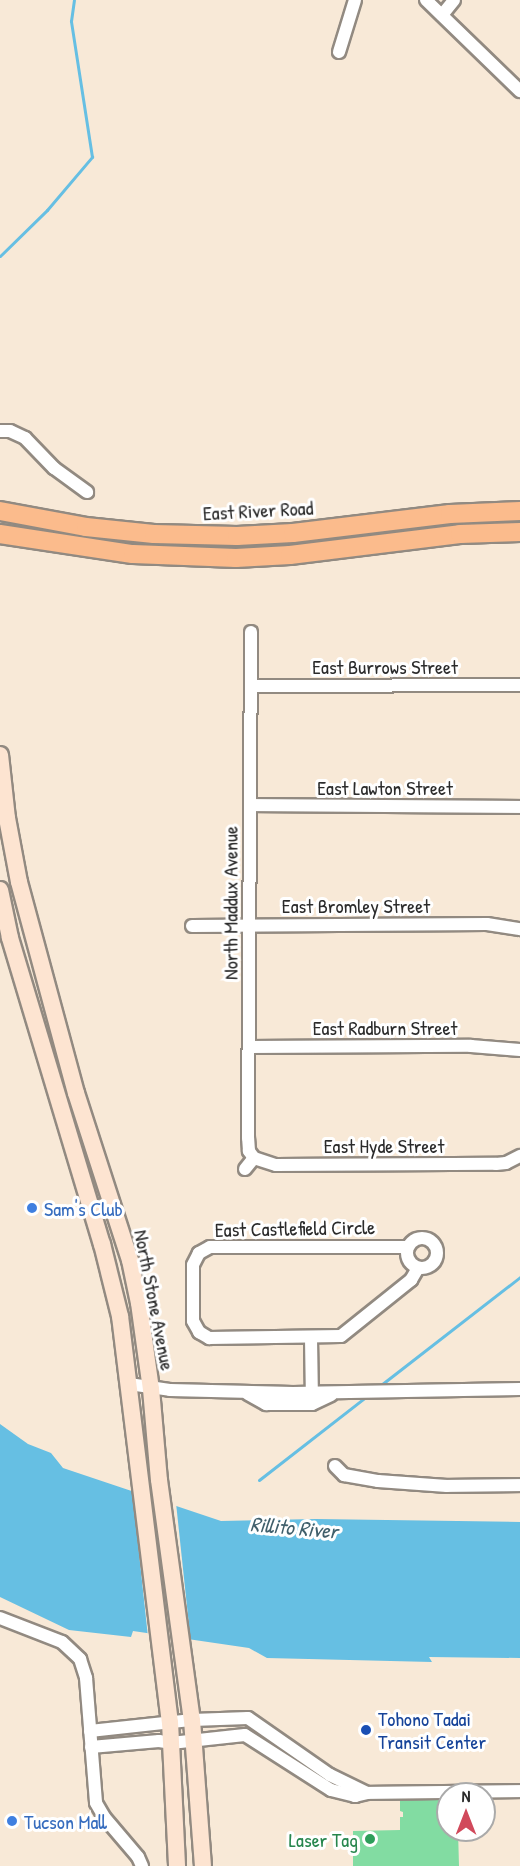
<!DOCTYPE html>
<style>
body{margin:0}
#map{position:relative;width:520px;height:1866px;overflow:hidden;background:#f8e9d7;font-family:"Patrick Hand",sans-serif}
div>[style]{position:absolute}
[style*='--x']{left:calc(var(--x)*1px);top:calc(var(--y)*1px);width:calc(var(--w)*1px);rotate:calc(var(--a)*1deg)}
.green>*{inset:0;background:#82dca2}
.water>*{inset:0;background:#66bfe3}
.pier>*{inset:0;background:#f8e9d7}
.stream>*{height:3px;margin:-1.5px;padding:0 1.5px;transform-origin:1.5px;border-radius:1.5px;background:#66bfe3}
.roads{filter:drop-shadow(2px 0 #928a81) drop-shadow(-2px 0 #928a81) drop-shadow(0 2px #928a81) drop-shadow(0 -2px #928a81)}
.street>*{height:12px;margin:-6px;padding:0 6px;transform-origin:6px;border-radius:6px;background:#fff}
.street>.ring{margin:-6px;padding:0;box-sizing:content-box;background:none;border:12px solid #fff;border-radius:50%}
.secondary>*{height:16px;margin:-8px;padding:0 8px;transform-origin:8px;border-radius:8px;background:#fde4d1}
.primary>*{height:18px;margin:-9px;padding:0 9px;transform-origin:9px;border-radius:9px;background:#fbbb8c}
.dots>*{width:16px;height:16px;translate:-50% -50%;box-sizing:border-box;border:3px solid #fff;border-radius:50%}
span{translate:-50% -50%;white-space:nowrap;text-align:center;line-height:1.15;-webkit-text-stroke:6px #fff;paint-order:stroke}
.street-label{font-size:20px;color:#2b2b2b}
.shop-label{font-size:20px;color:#366cbe}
.left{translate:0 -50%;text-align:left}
.transit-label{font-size:20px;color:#164399}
.leisure-label{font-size:20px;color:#27864d}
.right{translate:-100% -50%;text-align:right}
.water-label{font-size:21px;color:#405f6b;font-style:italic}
.north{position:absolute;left:436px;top:1782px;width:60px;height:60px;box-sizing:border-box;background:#fff;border:2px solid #aaa;border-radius:50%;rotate:0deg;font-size:16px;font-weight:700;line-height:24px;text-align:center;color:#2b2b2b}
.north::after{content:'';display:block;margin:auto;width:21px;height:27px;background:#d1495b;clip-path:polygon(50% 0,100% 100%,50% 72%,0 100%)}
</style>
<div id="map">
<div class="green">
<div style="clip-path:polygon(448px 1799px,448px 1830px,458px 1830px,459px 1866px,353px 1866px,353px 1831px,400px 1830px,400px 1817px,403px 1817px,403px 1812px,400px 1811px,400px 1800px)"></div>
</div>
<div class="water">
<div style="clip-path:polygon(0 1424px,28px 1444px,51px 1453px,63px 1468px,221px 1521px,316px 1519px,520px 1522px,520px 1658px,429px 1657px,432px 1662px,267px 1658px,249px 1648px,133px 1631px,131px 1637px,69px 1630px,0 1597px)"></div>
</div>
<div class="pier">
<div style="clip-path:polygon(132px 1488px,176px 1503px,191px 1644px,148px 1637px)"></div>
</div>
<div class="stream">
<div style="--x:0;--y:256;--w:66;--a:-44.4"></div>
<div style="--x:47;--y:210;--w:70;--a:-49.7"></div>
<div style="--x:92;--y:157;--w:138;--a:-98.8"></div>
<div style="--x:71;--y:21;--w:21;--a:-82"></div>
<div style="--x:377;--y:1388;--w:181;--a:-37.8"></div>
<div style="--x:259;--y:1480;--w:137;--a:-37.9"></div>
</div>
<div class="roads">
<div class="street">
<div style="--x:426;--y:0;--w:131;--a:44.1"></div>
<div style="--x:442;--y:15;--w:19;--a:-51"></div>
<div style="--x:339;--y:52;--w:54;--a:-72.9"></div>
<div style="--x:0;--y:431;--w:10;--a:0"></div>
<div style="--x:10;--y:431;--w:17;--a:25"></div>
<div style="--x:25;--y:438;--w:42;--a:46"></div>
<div style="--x:54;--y:468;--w:41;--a:36"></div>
<div style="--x:251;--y:686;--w:269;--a:-0.2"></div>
<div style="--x:250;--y:805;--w:270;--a:0.4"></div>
<div style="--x:192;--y:926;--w:295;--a:-0.4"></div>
<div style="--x:487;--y:924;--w:33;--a:9"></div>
<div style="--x:249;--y:1047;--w:222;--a:-0.3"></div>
<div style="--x:471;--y:1046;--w:49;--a:4.7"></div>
<div style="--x:254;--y:1158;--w:23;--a:18"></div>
<div style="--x:276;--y:1165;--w:220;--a:-0.3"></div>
<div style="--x:496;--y:1164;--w:10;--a:-6"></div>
<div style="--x:506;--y:1163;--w:16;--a:-27"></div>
<div style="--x:245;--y:1169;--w:14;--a:-51"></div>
<div style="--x:254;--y:1158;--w:9;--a:-126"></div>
<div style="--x:249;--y:1151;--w:13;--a:-94"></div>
<div style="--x:248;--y:1138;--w:506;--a:-89.66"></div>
<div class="ring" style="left:407px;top:1238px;width:18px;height:18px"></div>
<div style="--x:408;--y:1247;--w:198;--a:180"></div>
<div style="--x:210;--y:1247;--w:13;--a:151"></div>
<div style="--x:199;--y:1253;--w:13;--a:117"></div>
<div style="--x:193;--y:1265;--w:56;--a:90"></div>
<div style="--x:193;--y:1321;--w:13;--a:61"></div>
<div style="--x:199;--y:1332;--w:12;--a:31"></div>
<div style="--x:209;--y:1338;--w:132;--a:-0.9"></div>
<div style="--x:341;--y:1336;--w:90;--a:-38.7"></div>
<div style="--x:411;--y:1280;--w:14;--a:-60"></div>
<div style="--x:311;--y:1338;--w:62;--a:89.1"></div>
<div style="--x:129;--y:1384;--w:41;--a:8.3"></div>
<div style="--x:170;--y:1390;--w:123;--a:1.4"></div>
<div style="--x:293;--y:1393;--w:227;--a:-1"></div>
<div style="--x:248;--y:1394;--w:21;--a:29"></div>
<div style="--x:266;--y:1404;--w:46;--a:0"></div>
<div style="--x:312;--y:1404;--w:21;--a:-25"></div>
<div style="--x:335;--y:1466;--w:13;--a:45"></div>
<div style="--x:344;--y:1475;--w:35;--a:10"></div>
<div style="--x:378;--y:1481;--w:69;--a:4.1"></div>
<div style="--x:447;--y:1486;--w:73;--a:-0.8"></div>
<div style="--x:0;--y:1618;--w:66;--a:21.2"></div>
<div style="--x:62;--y:1642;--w:25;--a:43"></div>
<div style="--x:80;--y:1659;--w:20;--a:72"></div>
<div style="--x:86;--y:1678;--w:125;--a:85.4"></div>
<div style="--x:96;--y:1803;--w:16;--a:60"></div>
<div style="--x:104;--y:1817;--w:52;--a:49.6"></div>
<div style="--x:138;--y:1857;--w:10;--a:66"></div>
<div style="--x:90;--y:1731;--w:103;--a:-6.2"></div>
<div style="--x:192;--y:1720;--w:56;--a:-2"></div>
<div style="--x:248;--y:1718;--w:100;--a:34.8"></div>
<div style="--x:330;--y:1775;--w:41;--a:25.9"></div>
<div style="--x:91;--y:1747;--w:68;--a:-5"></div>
<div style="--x:159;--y:1741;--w:12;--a:9"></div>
<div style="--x:171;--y:1743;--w:74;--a:-6.2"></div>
<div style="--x:245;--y:1735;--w:102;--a:32.6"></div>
<div style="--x:331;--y:1790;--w:25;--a:14"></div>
<div style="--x:355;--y:1796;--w:12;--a:-14"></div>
<div style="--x:367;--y:1793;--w:153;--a:-0.7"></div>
</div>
<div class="secondary">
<div style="--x:0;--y:755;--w:63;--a:83.7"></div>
<div style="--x:7;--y:818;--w:65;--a:79.4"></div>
<div style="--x:19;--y:882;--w:219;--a:74.9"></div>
<div style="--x:76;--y:1093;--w:176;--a:72.1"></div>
<div style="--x:130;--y:1260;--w:44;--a:78.2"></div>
<div style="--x:139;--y:1303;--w:87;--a:82.1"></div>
<div style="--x:151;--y:1389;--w:91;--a:85"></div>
<div style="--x:159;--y:1480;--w:242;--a:82.2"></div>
<div style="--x:192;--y:1720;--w:146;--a:85.7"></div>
<div style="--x:0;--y:890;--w:49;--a:78.2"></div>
<div style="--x:10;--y:938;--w:320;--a:73.3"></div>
<div style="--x:102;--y:1244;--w:74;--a:76"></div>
<div style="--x:120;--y:1316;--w:409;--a:83"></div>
<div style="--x:170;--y:1722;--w:144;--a:87.2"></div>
</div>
<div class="primary">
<div style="--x:0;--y:511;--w:87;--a:10.5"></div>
<div style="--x:86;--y:527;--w:68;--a:5.9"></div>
<div style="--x:154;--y:534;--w:83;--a:1.4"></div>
<div style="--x:237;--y:536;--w:56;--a:-3.1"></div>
<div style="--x:293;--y:533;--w:158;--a:-6.9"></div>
<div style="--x:450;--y:514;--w:70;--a:-2.5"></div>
<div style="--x:0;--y:534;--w:134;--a:8.6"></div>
<div style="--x:133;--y:554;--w:103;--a:2.2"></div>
<div style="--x:236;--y:558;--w:54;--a:-3.2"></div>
<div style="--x:290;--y:555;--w:171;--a:-7"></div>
<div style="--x:460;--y:534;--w:60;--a:-1.9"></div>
</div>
</div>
<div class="dots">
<div style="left:32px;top:1208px;background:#3f7fe0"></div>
<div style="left:366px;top:1730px;background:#1a4fb4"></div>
<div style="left:12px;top:1821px;background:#3f7fe0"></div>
<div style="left:370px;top:1839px;background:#2e9e5b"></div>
</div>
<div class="street-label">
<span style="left:258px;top:510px;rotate:-3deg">East River Road</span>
<span style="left:385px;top:666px">East Burrows Street</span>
<span style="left:385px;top:787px">East Lawton Street</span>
<span style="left:230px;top:903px;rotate:-90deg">North Maddux Avenue</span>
<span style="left:356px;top:905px">East Bromley Street</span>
<span style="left:385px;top:1027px">East Radburn Street</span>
<span style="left:384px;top:1145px">East Hyde Street</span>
<span style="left:295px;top:1228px;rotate:-1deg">East Castlefield Circle</span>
<span style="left:155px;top:1300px;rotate:79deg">North Stone Avenue</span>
</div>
<div class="shop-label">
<span class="left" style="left:44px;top:1208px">Sam's Club</span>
<span class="left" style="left:24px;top:1821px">Tucson Mall</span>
</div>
<div class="transit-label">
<span class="left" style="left:378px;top:1730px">Tohono Tadai<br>Transit Center</span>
</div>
<div class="leisure-label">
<span class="right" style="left:358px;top:1839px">Laser Tag</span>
</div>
<div class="water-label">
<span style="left:294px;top:1528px;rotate:5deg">Rillito River</span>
</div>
<div class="north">N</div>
</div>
